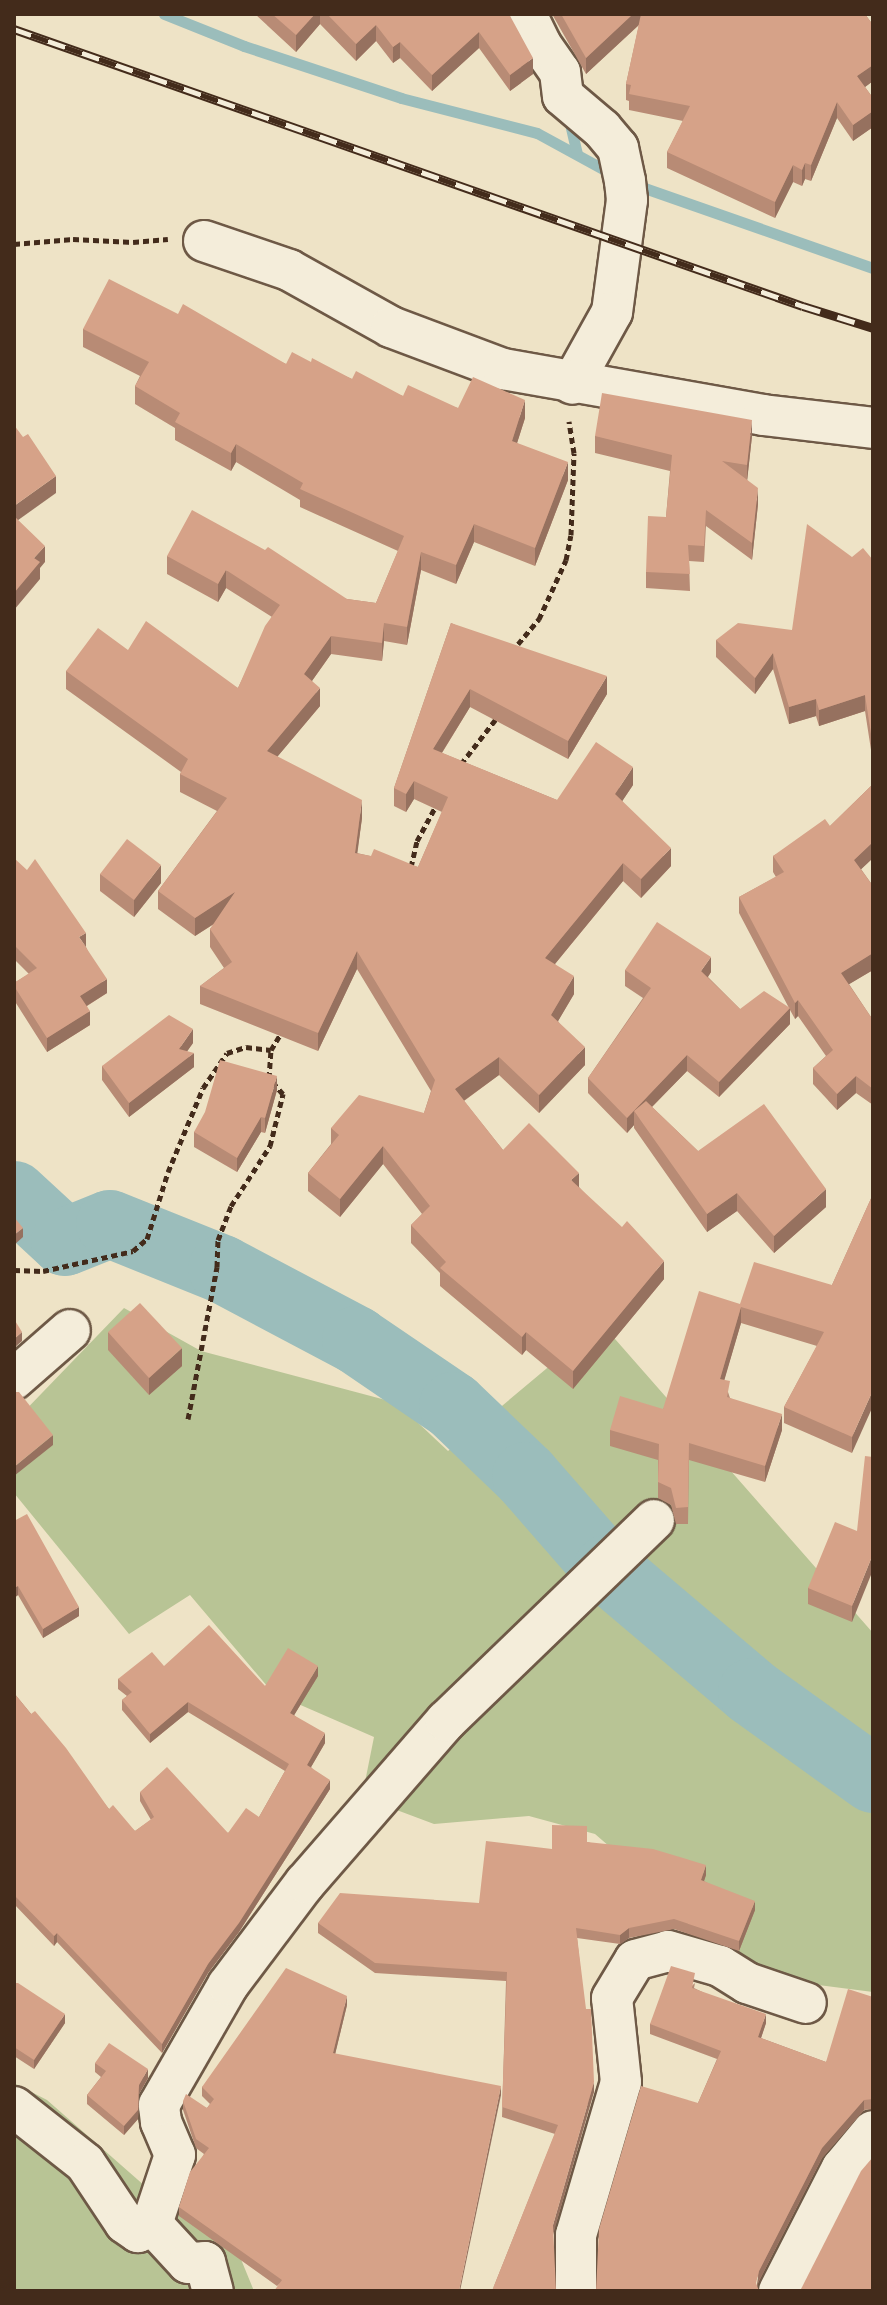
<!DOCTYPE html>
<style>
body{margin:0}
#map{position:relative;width:887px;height:2305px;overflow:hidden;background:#eee3c6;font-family:"IM FELL DW Pica",serif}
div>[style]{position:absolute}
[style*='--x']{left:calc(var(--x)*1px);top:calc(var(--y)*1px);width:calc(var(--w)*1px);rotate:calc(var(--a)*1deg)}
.green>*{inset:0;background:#b8c495}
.stream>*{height:11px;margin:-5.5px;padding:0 5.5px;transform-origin:5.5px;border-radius:5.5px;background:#9bbdbb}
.river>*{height:68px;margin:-34px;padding:0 34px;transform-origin:34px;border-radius:34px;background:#9bbdbb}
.path>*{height:5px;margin-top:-2.5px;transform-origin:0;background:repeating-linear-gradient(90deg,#432b1b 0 6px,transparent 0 10px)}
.roads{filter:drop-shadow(2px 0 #6e5946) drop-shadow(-2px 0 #6e5946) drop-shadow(0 2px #6e5946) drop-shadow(0 -2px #6e5946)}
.street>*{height:40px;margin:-20px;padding:0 20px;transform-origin:20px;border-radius:20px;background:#f4edda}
.rail>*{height:9px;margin-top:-4.5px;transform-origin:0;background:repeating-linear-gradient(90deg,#f4edda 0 18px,#432b1b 0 36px);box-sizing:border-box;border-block:2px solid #432b1b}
.wall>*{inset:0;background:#b88b75}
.shaded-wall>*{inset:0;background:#96715f}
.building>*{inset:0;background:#d6a288}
span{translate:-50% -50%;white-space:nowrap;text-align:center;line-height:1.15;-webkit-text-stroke:8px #f4edda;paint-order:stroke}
.frame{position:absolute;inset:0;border:16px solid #432b1b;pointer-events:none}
</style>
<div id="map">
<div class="green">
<div style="clip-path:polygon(124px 1308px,201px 1351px,397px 1403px,448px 1451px,601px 1323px,873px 1633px,873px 1992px,787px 1981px,748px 1966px,595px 1834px,529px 1816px,434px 1824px,362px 1797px,374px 1737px,273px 1693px,190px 1595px,129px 1634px,14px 1493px,14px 1422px)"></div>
<div style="clip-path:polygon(14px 2083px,47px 2100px,154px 2194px,206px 2174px,254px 2291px,14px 2291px)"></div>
</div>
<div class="stream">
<div style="--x:164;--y:14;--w:86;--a:21.8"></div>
<div style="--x:244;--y:46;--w:165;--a:18.3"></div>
<div style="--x:401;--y:98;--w:140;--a:14.4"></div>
<div style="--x:537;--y:133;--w:88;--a:28.6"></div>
<div style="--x:568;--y:115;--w:39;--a:77"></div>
<div style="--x:633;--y:184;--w:254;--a:19.3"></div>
</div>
<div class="river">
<div style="--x:14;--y:1195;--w:69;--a:42.7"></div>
<div style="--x:65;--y:1242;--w:48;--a:-21.8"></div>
<div style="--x:110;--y:1224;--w:121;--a:21.9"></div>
<div style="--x:222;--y:1269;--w:152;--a:27.9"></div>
<div style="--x:356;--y:1340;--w:117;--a:34.2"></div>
<div style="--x:453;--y:1406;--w:101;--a:43.8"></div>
<div style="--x:526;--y:1476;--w:123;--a:48.9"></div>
<div style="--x:607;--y:1569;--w:190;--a:40.3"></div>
<div style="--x:752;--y:1692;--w:149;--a:35.7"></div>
</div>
<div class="path">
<div style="--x:14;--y:244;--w:59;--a:-4.8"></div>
<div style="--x:73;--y:239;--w:60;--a:2.9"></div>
<div style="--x:133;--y:242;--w:35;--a:-5"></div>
<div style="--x:517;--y:653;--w:9;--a:-84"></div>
<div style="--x:518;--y:644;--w:33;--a:-50"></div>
<div style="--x:539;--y:619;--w:65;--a:-65.4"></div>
<div style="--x:566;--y:560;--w:25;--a:-79"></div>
<div style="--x:571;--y:535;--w:82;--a:-87.9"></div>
<div style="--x:574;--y:453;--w:32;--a:-99"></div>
<div style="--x:461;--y:764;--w:62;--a:-52.2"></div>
<div style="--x:411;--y:867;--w:27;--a:-77"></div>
<div style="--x:417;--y:841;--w:42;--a:-61.6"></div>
<div style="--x:14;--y:1270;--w:29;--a:2"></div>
<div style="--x:43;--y:1271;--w:92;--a:-12.5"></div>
<div style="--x:133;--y:1251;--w:18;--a:-41"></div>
<div style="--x:147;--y:1239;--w:70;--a:-72.6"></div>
<div style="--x:168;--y:1172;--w:91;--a:-67.4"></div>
<div style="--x:203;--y:1088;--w:42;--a:-55.6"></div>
<div style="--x:227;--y:1053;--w:20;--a:-18"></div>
<div style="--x:246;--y:1047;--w:25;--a:7"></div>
<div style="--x:188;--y:1419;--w:155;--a:-79.2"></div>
<div style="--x:217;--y:1267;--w:27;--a:-88"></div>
<div style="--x:218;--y:1240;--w:36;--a:-69"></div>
<div style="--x:231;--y:1206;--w:72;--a:-57"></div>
<div style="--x:270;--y:1146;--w:54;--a:-76"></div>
<div style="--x:283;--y:1094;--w:21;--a:-131"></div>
<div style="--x:269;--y:1078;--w:28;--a:-86"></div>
<div style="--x:271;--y:1050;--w:21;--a:-59"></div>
</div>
<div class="roads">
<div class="street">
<div style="--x:526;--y:14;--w:34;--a:64"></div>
<div style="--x:541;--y:45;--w:33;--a:55"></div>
<div style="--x:560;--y:72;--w:24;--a:83"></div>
<div style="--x:563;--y:96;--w:51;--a:40.2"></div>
<div style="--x:602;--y:129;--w:25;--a:50"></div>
<div style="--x:618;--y:148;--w:34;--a:78"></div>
<div style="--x:625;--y:181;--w:19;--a:84"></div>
<div style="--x:627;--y:200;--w:113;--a:97.6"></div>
<div style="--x:612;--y:312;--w:82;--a:119.1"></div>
<div style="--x:204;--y:241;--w:90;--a:18.8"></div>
<div style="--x:289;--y:270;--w:117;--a:29.2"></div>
<div style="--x:391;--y:327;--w:120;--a:20.6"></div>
<div style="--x:503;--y:369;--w:264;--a:10"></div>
<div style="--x:763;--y:415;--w:111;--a:6.7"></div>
<div style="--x:14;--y:1379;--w:74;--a:-41.2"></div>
<div style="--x:14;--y:2107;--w:90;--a:38.3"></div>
<div style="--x:85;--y:2163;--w:72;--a:56.3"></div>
<div style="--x:125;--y:2223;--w:16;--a:35"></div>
<div style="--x:138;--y:2232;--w:10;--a:-53"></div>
<div style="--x:144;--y:2224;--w:8;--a:0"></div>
<div style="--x:152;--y:2224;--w:73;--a:-71.6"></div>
<div style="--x:175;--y:2155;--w:36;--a:-113"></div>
<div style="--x:161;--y:2122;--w:17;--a:-97"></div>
<div style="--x:159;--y:2105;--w:138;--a:-60.1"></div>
<div style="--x:228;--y:1985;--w:128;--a:-53"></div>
<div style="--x:305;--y:1883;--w:215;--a:-49"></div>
<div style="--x:446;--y:1721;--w:289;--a:-44"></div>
<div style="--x:152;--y:2224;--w:53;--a:47.3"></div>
<div style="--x:188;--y:2263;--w:17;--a:-3"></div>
<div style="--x:205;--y:2262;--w:30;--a:75"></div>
<div style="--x:576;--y:2291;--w:56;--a:-90"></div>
<div style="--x:576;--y:2235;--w:159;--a:-73.6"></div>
<div style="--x:621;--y:2082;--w:84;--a:-96.1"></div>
<div style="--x:612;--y:1998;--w:44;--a:-58.8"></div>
<div style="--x:635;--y:1960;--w:34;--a:-15"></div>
<div style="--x:668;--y:1951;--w:54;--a:16.1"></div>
<div style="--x:720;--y:1966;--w:32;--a:32"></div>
<div style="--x:747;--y:1983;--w:62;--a:18.7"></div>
<div style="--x:779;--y:2291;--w:138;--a:-62.9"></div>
<div style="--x:842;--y:2168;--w:48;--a:-50"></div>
</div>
</div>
<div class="rail">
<div style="--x:14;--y:29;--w:836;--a:19.35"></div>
<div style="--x:803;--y:306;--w:73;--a:17.4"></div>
</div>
<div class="wall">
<div style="clip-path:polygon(255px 14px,509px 14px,533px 74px,510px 91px,479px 48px,432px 91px,400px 58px,393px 63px,376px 41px,356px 61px,320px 24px,296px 52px)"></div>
<div style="clip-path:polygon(552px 14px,865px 14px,873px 25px,873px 81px,865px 87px,873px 98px,873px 127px,853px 141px,837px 118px,811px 181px,805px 179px,802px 186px,793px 182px,775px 218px,667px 168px,667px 152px,683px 121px,629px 110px,629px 101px,626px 100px,626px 84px,639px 25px,586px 74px)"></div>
<div style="clip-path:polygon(178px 314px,286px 364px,311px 362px,352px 379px,403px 396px,458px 408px,525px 418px,517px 443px,568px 480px,535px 566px,474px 542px,456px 584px,421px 570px,407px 645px,384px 641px,382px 661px,331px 654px,312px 681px,320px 706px,277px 757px,362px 818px,357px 853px,418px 867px,442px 812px,414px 799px,406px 812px,394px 806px,394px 788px,451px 623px,607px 694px,568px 759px,470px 707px,442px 753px,557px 800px,633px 785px,622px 801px,671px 866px,641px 898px,623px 881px,555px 964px,574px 994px,558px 1021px,585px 1065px,539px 1113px,499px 1075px,464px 1101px,503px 1150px,579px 1187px,664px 1279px,573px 1389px,526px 1350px,522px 1355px,440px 1286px,440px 1273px,411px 1243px,411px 1225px,422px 1214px,383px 1164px,340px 1217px,308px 1191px,308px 1173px,331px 1144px,331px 1128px,424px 1113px,431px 1091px,357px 969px,318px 1051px,200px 1004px,200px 986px,224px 968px,210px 947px,210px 929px,214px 924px,195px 936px,158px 909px,158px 891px,217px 811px,180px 792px,180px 774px,181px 772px,66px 689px,66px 671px,128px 650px,238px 688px,272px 617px,226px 588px,218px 602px,167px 574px,167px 556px,347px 599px,376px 603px,398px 551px,300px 507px,300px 500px,236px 462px,231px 471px,175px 440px,175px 428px,135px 404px,135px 386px,140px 376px,83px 347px,83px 329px)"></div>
<div style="clip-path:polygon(595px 436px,752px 436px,747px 480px,758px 504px,752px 560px,706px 526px,704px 562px,689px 561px,690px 591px,646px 588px,646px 572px,666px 517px,670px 471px,595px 453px)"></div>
<div style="clip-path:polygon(852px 557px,873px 560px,873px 763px,865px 711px,819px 726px,816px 716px,789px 724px,773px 669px,755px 694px,716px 657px,716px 640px,792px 630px)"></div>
<div style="clip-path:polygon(873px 784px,873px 858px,861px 869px,873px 886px,873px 970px,849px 984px,873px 1020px,873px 1105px,856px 1093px,837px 1110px,813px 1084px,813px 1068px,826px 1056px,798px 1016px,795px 1019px,790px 1010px,790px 1024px,719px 1097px,687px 1071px,652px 1107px,698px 1151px,826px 1207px,774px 1253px,737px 1211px,707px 1232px,634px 1128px,634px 1125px,627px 1133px,588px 1093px,588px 1078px,643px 998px,625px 986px,625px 970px,711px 972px,708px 977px,740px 1009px,789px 1008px,739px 913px,739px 897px,776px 877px,773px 872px,773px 856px,830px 826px)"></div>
<div style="clip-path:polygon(14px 858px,86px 947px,107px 993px,87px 1006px,90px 1025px,47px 1052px,14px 1000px,14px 983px,29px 974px,14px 959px)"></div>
<div style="clip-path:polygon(100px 874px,161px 883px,134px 917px,100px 891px)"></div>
<div style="clip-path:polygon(193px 1043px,187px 1051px,194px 1067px,129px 1117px,102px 1080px,102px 1066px)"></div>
<div style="clip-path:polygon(277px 1090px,265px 1133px,261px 1132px,237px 1172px,194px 1147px,194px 1132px)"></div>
<div style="clip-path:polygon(873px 1194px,852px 1453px,784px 1423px,784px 1407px,817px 1346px,741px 1323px,724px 1380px,730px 1398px,782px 1430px,765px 1482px,689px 1460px,688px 1524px,676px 1524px,671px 1505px,658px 1498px,658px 1460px,610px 1446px,610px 1430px,663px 1409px,740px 1304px,832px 1285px)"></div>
<div style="clip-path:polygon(108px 1332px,182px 1366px,149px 1395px,108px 1350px)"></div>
<div style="clip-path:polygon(14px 1521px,79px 1616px,43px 1638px,18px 1595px,14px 1598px)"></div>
<div style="clip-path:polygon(857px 1531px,852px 1622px,808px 1604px,808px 1588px)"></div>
<div style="clip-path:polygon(164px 1666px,265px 1686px,318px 1676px,294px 1715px,325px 1743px,311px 1767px,330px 1789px,239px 1932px,208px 1973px,162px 2053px,57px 1942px,54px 1946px,14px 1904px,14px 1693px,109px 1809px,135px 1831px,151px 1820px,140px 1801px,140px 1792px,228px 1833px,259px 1817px,285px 1771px,188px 1712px,150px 1743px,122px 1710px,122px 1700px,127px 1696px,118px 1689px,118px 1679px)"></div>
<div style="clip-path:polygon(587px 1842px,706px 1875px,704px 1881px,755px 1910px,739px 1951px,674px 1929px,629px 1938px,620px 1944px,577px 1938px,594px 2092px,492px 2291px,555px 2134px,502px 2117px,506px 1981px,375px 1973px,318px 1933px,318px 1923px,479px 1903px,552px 1849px)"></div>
<div style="clip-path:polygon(14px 1983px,65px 2023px,34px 2069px,14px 2056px)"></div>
<div style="clip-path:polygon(695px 1983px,694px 1988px,766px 2023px,761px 2038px,826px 2062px,873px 1997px,873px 2109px,864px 2110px,822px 2158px,759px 2281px,698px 2103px,717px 2059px,650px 2034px,650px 2024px)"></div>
<div style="clip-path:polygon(347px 2005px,335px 2054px,501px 2095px,277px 2286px,179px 2216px,179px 2207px,204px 2154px,196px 2148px,183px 2110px,183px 2101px,207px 2108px,210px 2104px,202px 2096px,202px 2087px)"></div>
<div style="clip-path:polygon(95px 2063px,148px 2078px,139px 2094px,138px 2119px,124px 2135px,87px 2104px,87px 2095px,101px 2077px,95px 2072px)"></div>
</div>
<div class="shaded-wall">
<div style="clip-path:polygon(315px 14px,320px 14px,320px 24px,296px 52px,296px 35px)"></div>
<div style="clip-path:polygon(633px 14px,643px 14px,643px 21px,586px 74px,586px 58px)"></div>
<div style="clip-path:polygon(376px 25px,376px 41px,356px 61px,356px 44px)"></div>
<div style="clip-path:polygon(479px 32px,479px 48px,432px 91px,432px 75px)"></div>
<div style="clip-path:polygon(400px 42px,400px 58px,393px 63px,393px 47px)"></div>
<div style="clip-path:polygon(533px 58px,533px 74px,510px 91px,510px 75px)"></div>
<div style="clip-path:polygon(873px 65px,873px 81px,857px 93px,857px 76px)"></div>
<div style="clip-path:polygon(837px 102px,837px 118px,811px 181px,811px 165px)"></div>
<div style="clip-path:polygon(873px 111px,873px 127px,853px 141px,853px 125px)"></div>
<div style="clip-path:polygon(805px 163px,805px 179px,802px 186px,802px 170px)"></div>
<div style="clip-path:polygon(793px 165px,793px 182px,775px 218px,775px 202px)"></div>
<div style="clip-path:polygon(525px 400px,525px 418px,512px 459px,512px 441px)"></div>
<div style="clip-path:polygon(752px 420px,752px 436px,747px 482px,747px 465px)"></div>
<div style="clip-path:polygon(236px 444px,236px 462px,231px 471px,231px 453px)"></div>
<div style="clip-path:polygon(568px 462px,568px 480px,535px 566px,535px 548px)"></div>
<div style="clip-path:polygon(56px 476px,56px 493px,14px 523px,14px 506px)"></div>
<div style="clip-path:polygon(758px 488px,758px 504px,752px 560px,752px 543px)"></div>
<div style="clip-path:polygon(474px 524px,474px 542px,456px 584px,456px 565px)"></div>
<div style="clip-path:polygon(45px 546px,45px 562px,40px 568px,40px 579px,14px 610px,14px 593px,34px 558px)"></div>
<div style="clip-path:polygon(421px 552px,421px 570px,407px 645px,407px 627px)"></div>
<div style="clip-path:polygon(226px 570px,226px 588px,218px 602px,218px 584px)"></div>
<div style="clip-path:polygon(384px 623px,384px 641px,382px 661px,382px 643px)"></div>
<div style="clip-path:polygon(331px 636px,331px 654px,304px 692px,304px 674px)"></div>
<div style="clip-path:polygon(773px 653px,773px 669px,755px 694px,755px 678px)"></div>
<div style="clip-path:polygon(607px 676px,607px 694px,568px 759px,568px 741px)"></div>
<div style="clip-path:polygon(320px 688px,320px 706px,267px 769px,267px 751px)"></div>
<div style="clip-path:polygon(470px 689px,470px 707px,433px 767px,433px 749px)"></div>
<div style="clip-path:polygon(865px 695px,865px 711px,819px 726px,819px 710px)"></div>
<div style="clip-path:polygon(816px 699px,816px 716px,789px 724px,789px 707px)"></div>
<div style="clip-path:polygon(633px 767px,633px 785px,615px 812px,615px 794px)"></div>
<div style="clip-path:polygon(414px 781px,414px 799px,406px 812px,406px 794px)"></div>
<div style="clip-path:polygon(362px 800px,362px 818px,355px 871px,355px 853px)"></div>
<div style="clip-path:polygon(873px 842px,873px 858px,854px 876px,854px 860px)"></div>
<div style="clip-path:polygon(671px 848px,671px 866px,641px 898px,641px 879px)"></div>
<div style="clip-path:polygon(623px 863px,623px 881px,545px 976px,545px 958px)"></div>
<div style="clip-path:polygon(161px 865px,161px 883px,134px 917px,134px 900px)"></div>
<div style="clip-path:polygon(235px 892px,235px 910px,195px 936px,195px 918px)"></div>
<div style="clip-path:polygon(86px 933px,86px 947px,79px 937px)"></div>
<div style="clip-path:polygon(357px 951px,357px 969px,318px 1051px,318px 1033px)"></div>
<div style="clip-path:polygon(873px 953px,873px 970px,841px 989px,841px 973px)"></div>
<div style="clip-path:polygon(711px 957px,711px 972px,701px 987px,701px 971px)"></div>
<div style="clip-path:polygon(574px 976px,574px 994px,551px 1033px,551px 1015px)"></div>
<div style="clip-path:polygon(107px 979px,107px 993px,80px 1010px,80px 996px)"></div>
<div style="clip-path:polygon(798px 1000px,798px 1016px,795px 1019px,795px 1003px)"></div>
<div style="clip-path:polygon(790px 1008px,790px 1024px,719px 1097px,719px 1082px)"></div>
<div style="clip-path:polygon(90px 1011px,90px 1025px,47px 1052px,47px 1038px)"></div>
<div style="clip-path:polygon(193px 1029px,193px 1043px,179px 1063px,179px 1049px)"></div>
<div style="clip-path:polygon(585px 1047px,585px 1065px,539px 1113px,539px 1095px)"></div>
<div style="clip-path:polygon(194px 1053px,194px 1067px,129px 1117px,129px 1103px)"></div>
<div style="clip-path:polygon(687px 1055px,687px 1071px,640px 1119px,634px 1111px,634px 1125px,627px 1133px,627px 1118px)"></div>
<div style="clip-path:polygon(499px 1057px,499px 1075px,455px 1107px,455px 1089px)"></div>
<div style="clip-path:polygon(277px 1076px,277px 1090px,265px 1133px,265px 1118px)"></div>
<div style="clip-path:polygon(856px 1076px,856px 1093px,837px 1110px,837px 1094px)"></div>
<div style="clip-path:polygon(261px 1117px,261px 1132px,237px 1172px,237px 1158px)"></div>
<div style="clip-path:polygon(383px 1146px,383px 1164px,340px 1217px,340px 1199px)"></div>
<div style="clip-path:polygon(579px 1173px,579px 1191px,571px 1180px)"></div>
<div style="clip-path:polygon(826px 1189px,826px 1207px,774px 1253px,774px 1236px)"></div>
<div style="clip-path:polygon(737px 1193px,737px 1211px,707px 1232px,707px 1214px)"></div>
<div style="clip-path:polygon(23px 1228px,23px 1237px,14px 1245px,14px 1235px)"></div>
<div style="clip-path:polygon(664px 1261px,664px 1279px,573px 1389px,573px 1371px)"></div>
<div style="clip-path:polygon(741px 1307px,741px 1323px,720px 1395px,720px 1379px)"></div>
<div style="clip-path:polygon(22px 1332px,22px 1341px,14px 1348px,14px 1339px)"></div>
<div style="clip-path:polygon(526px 1332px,526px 1350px,522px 1355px,522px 1337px)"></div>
<div style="clip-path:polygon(182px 1348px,182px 1366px,149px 1395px,149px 1378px)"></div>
<div style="clip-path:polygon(873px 1390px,873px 1406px,852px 1453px,852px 1437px)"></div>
<div style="clip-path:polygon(782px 1414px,782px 1430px,765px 1482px,765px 1466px)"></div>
<div style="clip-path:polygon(53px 1435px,53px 1445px,14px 1476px,14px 1467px)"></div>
<div style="clip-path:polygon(873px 1554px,873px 1570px,852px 1622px,852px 1606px)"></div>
<div style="clip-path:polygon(18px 1586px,18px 1595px,14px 1598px,14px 1588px)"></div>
<div style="clip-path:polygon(79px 1607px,79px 1616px,43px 1638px,43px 1629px)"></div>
<div style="clip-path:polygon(318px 1666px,318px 1676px,290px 1722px,290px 1713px)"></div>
<div style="clip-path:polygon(188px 1702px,188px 1712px,150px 1743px,150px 1734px)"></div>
<div style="clip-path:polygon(325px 1733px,325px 1743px,307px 1774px,307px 1765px)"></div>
<div style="clip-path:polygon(330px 1780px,330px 1789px,239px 1932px,208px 1973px,162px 2053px,162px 2044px,208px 1964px)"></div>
<div style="clip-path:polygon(706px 1865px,706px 1875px,701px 1890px,701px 1880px)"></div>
<div style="clip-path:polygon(755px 1901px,755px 1910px,739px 1951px,739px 1941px)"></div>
<div style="clip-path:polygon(629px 1928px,629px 1938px,620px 1944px,620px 1935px)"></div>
<div style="clip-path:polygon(57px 1933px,57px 1942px,54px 1946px,54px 1936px)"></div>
<div style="clip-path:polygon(347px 1996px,347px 2005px,333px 2063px,333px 2053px)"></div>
<div style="clip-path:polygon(65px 2014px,65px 2023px,34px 2069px,34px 2060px)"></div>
<div style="clip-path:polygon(766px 2014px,766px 2023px,758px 2047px,758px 2037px)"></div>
<div style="clip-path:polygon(148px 2069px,148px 2078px,139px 2094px,138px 2119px,124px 2135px,124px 2126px,139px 2085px)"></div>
<div style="clip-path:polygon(594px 2082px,594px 2092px,553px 2235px,553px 2225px)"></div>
<div style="clip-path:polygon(501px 2086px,501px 2095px,460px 2291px,459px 2291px)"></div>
<div style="clip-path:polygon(864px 2100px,864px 2110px,822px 2158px,759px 2281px,756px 2291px,759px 2271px,822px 2148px)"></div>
</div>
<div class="building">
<div style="clip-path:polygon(272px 14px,315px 14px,296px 35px)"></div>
<div style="clip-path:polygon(327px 14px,509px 14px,533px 58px,510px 75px,479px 32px,432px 75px,400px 42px,393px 47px,376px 25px,356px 44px)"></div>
<div style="clip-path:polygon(561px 14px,633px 14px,586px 58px)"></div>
<div style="clip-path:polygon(641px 14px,865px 14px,873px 25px,873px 65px,857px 76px,873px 98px,873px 111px,853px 125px,837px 102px,811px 165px,805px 163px,802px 170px,793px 165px,775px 202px,667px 152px,690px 106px,629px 94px,631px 85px,626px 84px)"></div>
<div style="clip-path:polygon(109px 279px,178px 314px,183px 304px,286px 364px,292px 352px,311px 362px,312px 358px,352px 379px,356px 371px,403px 396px,408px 385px,458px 408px,473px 377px,525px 400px,512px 441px,568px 462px,535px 548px,474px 524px,456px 565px,421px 552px,407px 627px,384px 623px,382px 643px,331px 636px,304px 674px,320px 688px,267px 751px,362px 800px,355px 853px,371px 856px,374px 849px,418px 867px,448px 797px,414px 781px,406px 794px,394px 788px,451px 623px,607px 676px,568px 741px,470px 689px,433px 749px,557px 800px,596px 742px,633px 767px,615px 794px,671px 848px,641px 879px,623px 863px,545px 958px,574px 976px,551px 1015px,585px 1047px,539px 1095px,499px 1057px,455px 1089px,503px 1150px,529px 1123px,579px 1173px,571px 1180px,622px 1227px,627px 1221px,664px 1261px,573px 1371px,526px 1332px,522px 1337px,440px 1268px,446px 1262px,411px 1225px,430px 1206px,383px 1146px,340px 1199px,308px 1173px,339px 1135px,331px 1128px,359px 1095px,424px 1113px,435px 1080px,357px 951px,318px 1033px,200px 986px,232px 962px,210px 929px,235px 892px,195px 918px,158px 891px,227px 798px,180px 774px,188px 759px,66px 671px,98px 628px,128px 650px,146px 621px,238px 688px,265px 626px,280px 605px,226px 570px,218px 584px,167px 556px,192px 510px,265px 550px,268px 547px,347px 599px,376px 603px,404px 536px,300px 489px,303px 483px,236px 444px,231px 453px,175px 422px,180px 413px,135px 386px,149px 362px,83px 329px)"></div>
<div style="clip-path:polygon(602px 393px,752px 420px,747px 465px,722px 461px,758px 488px,752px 543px,706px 510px,704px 546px,688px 545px,690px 574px,646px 572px,648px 516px,666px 517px,672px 455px,595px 436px)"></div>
<div style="clip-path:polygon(14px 425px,23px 437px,28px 434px,56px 476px,14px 506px)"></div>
<div style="clip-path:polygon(14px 516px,45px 546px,34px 558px,40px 562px,14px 593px)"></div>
<div style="clip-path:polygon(807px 524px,852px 557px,863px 548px,873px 560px,873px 747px,865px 695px,819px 710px,816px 699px,789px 707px,773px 653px,755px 678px,716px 640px,738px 623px,792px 630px)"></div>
<div style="clip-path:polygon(873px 784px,873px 842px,854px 860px,873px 886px,873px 953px,841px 973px,873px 1020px,873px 1089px,856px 1076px,837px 1094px,813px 1068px,833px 1050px,798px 1000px,795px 1003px,739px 897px,784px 872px,773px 856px,825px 819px,830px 826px)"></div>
<div style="clip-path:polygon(127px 839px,161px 865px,134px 900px,100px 874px)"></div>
<div style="clip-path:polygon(14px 858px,27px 870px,35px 859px,86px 933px,79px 937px,107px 979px,80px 996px,90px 1011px,47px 1038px,14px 986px,14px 983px,37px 968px,14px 945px)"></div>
<div style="clip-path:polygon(657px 922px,711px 957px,701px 971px,740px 1009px,764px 991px,790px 1008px,719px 1082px,687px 1055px,627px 1118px,588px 1078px,651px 988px,625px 970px)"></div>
<div style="clip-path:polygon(169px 1015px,193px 1029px,179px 1049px,194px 1053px,129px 1103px,102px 1066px)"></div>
<div style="clip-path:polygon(220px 1060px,277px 1076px,265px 1118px,261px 1117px,237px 1158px,194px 1132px,205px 1112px)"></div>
<div style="clip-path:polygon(646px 1101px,698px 1151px,764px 1104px,826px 1189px,774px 1236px,737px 1193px,707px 1214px,634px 1111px)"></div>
<div style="clip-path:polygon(873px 1194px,873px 1390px,852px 1437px,784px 1407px,824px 1332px,741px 1307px,720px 1379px,730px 1381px,727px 1397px,782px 1414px,765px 1466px,689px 1443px,688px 1507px,676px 1508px,671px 1488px,658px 1482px,659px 1444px,610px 1430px,620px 1396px,663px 1409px,699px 1291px,740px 1304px,754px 1262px,832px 1285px)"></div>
<div style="clip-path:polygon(14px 1217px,23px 1228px,14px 1235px)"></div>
<div style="clip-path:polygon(140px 1303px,182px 1348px,149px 1378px,108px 1332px)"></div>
<div style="clip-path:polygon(14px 1319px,22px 1332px,14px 1339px)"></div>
<div style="clip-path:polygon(14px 1392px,19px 1392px,53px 1435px,14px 1467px)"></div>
<div style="clip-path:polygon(865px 1456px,873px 1457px,873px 1554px,852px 1606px,808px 1588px,835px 1522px,857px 1531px)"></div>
<div style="clip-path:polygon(27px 1514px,79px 1607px,43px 1629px,18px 1586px,14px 1588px,14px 1521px)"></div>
<div style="clip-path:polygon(209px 1625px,265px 1686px,288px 1648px,318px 1666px,290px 1713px,325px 1733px,307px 1765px,330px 1780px,239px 1923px,208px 1964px,162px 2044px,57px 1933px,54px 1936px,14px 1895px,14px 1693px,31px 1714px,35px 1711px,66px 1748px,109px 1809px,113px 1805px,135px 1831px,154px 1817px,140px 1792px,167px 1767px,228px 1833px,246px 1808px,259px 1817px,289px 1764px,188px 1702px,150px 1734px,122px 1700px,132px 1692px,118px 1679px,152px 1652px,164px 1666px)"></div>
<div style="clip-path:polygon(552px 1825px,587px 1826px,587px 1842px,653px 1849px,706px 1865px,701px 1880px,755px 1901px,739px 1941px,674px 1919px,629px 1928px,620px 1935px,576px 1928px,586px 2009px,591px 2009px,594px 2082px,553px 2225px,556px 2291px,492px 2291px,558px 2125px,502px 2107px,507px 1972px,375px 1963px,318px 1923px,340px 1893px,479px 1903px,486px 1841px,552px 1849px)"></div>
<div style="clip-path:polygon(671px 1966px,695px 1973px,692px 1988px,766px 2014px,758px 2037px,826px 2062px,848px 1989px,873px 1997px,873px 2099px,864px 2100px,822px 2148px,759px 2271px,756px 2283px,759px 2291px,596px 2291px,599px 2229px,641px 2086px,698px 2103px,721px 2051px,650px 2024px)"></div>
<div style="clip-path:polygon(286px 1968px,347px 1996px,333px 2053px,501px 2086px,459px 2291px,274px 2291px,282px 2280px,179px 2207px,190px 2172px,209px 2148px,196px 2139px,183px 2101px,186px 2094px,207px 2108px,214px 2099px,202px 2087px)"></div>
<div style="clip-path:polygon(14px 1983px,18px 1983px,65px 2014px,34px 2060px,14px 2047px)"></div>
<div style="clip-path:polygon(109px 2043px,148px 2069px,139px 2085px,138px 2110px,124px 2126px,87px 2095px,106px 2071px,95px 2063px)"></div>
<div style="clip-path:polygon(873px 2157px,873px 2291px,800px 2291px,861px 2171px)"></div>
</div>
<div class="frame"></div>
</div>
